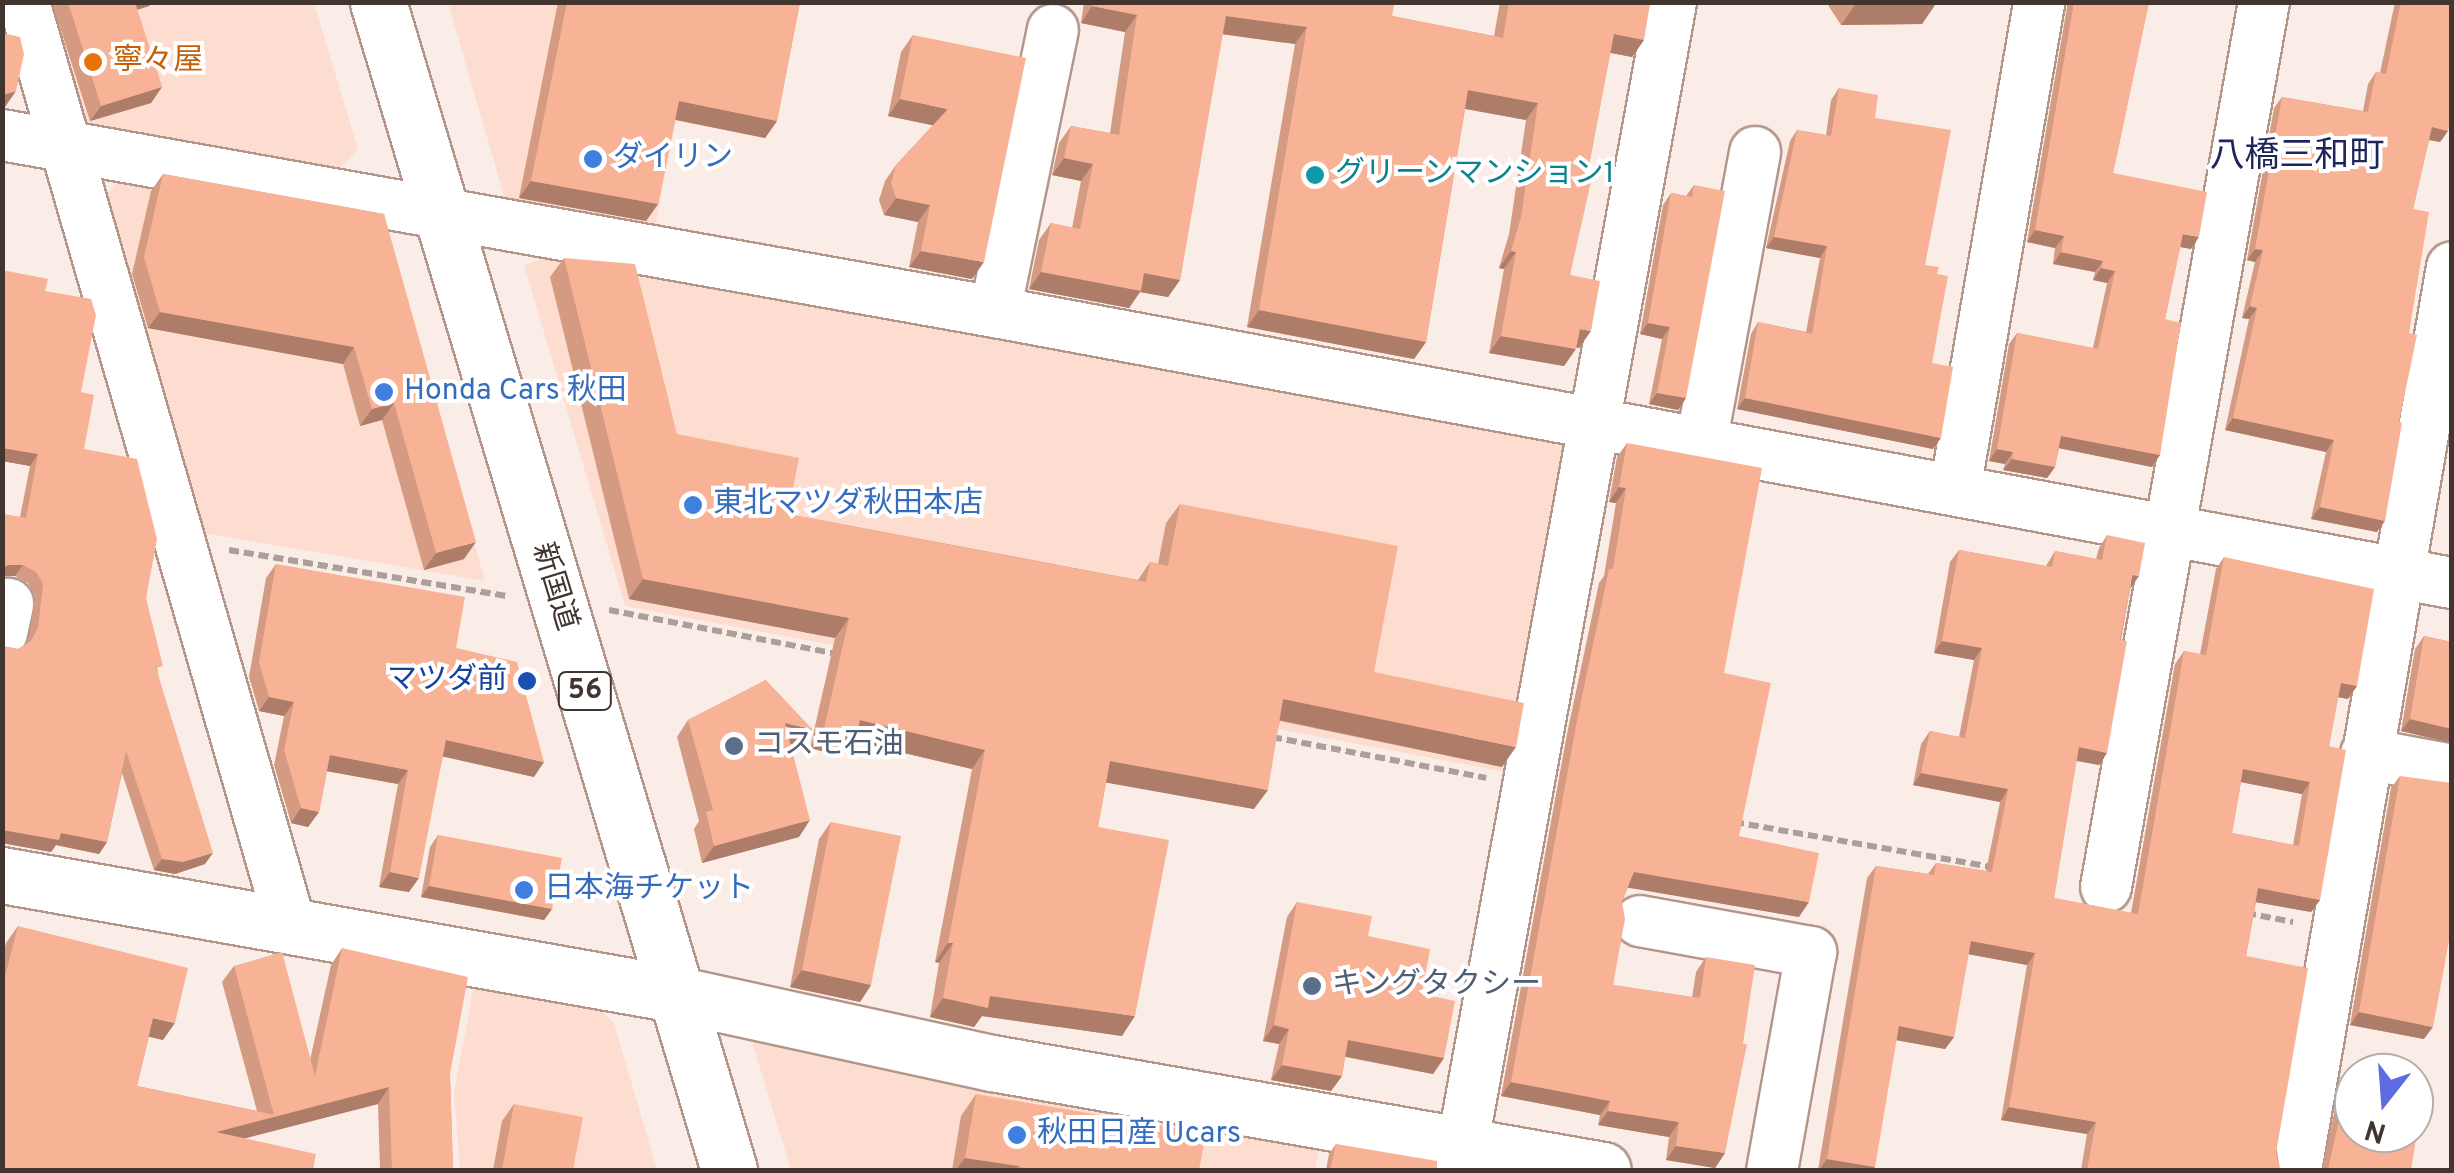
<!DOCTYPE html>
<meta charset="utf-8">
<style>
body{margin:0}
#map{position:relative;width:2454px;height:1173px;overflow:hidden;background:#faede8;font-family:Overpass,"Noto Sans JP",sans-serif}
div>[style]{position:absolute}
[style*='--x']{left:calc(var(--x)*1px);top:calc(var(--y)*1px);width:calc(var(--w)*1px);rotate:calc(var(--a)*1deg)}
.built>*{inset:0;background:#fdddd0}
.path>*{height:6px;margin-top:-3px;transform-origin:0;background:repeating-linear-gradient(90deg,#ac9f9a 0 10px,transparent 0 15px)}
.roads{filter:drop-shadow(2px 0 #b39589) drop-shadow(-2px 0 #b39589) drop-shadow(0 2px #b39589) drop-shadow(0 -2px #b39589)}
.minor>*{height:50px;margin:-25px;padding:0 25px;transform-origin:25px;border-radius:25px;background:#fff}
.tertiary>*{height:55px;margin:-27.5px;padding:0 27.5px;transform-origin:27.5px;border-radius:27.5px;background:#fff}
.primary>*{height:55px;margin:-27.5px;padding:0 27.5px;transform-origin:27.5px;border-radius:27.5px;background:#fff}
.wall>*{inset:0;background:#d59a82}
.shaded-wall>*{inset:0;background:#ae7d6a}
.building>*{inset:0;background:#f8b397}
.dots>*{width:28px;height:28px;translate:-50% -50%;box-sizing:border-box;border:5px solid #fff;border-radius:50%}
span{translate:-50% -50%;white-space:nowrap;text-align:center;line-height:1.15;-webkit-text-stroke:8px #fff;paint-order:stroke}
.shield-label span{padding:2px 8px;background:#fff;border:2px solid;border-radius:8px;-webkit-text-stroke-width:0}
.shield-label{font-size:28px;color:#423530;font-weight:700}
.food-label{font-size:30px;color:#c56008}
.left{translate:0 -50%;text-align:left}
.shop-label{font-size:30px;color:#366cbe}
.culture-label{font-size:30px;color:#0d838f}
.street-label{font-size:30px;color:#423530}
.transit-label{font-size:30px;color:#164399}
.right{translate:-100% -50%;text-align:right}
.service-label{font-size:30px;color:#4e5e75}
.quarter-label{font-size:35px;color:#1f245c}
.frame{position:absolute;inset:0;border:5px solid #423530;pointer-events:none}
.north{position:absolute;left:2334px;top:1053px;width:100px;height:100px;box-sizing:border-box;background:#fff;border:2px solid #b3aeac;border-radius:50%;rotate:197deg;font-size:28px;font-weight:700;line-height:40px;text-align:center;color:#423530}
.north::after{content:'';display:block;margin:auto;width:35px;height:45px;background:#5e6be2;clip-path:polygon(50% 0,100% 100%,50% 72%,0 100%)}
</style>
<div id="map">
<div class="built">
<div style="clip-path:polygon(41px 3px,314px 3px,358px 149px,334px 175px,96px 131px,75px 117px)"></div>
<div style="clip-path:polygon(448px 3px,699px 3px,652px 243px,511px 220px)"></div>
<div style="clip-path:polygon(128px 171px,384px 232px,485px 581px,197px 532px,97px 204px)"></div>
<div style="clip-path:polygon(558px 254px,1570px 428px,1511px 773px,625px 606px,524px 265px)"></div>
<div style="clip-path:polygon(475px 981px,600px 1009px,614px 1023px,657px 1170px,460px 1170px,454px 1092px)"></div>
<div style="clip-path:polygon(751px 1038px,1321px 1140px,1315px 1170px,791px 1170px)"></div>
</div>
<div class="path">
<div style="--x:229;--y:550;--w:283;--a:9.4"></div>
<div style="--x:609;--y:610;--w:232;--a:10.9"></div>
<div style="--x:1272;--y:737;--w:218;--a:10.8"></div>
<div style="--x:1734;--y:822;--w:263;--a:9.9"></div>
<div style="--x:2246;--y:913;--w:48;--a:10.8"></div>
</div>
<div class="roads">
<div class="minor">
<div style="--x:24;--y:2;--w:963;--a:73.9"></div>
<div style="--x:2;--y:135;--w:1009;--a:10.11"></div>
<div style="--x:995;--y:312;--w:1482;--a:10.54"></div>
<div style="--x:995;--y:312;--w:288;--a:-78.4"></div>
<div style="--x:1701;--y:444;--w:297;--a:-79.5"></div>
<div style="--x:1955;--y:490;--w:495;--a:-80.2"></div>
<div style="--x:2;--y:633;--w:30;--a:-78"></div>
<div style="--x:2366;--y:754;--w:87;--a:10.5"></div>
<div style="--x:2106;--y:887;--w:899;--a:-79.88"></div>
<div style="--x:1640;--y:921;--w:174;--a:10.3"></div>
<div style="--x:1811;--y:952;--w:221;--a:100.1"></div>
<div style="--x:1458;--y:1170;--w:1187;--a:-79.66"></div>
<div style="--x:2296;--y:1170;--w:916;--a:-80.2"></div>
</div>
<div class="tertiary">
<div style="--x:2;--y:875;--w:683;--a:10.03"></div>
<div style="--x:675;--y:994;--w:324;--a:12.3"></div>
<div style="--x:992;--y:1063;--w:620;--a:9.93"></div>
</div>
<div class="primary">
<div style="--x:378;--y:2;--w:1220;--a:73.27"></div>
</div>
</div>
<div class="wall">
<div style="clip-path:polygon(52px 2px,152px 2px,149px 6px,137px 10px,162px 87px,151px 103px,90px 121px)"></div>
<div style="clip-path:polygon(558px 2px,800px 2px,777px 121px,765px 138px,675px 120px,658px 204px,646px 221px,519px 198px)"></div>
<div style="clip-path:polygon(1084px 2px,1376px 2px,1392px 16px,1494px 36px,1500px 2px,1641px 2px,1644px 40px,1632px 57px,1610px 53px,1587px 176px,1570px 275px,1579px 348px,1576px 347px,1564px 366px,1489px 353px,1504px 269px,1499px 268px,1509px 234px,1526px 120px,1465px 109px,1426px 342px,1414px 359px,1247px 327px,1295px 44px,1222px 34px,1180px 280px,1168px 297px,1140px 292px,1129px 308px,1029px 289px,1039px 240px,1051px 223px,1072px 228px,1081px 181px,1052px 175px,1059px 143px,1071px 126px,1110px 133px,1125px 32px,1081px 23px)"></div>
<div style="clip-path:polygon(1826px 2px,1937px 2px,1922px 24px,1841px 25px)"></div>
<div style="clip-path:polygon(2066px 2px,2149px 2px,2113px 173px,2191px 249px,2180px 247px,2165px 319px,2160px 455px,2152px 467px,2059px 448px,2055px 467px,2047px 478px,2003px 470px,2005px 464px,1989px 461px,2009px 344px,2017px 333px,2093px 348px,2107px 283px,2093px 280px,2095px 272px,2053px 264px,2055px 248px,2027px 242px,2067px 7px)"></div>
<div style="clip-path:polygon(2395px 2px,2452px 2px,2448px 131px,2440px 142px,2429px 140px,2413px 209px,2409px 333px,2399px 422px,2377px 532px,2311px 519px,2326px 452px,2225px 430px,2249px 319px,2242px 318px,2255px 262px,2247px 260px,2274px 108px,2282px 97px,2363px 111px,2368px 84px,2376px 72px,2380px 73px)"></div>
<div style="clip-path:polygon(913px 35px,972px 279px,909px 267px,918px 222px,884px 215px,879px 200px,885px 181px,896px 165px,933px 125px,888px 116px,901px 52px)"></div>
<div style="clip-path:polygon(1839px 88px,1875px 118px,1925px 265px,1932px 363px,1933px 449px,1737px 409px,1751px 334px,1758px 322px,1806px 332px,1820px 258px,1766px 248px,1790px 141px,1797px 130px,1826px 135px,1831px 100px)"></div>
<div style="clip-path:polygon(163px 174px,384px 214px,464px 559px,424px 570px,382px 420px,360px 426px,343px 364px,148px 328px,132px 274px,151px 191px)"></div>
<div style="clip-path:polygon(1694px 185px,1686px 398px,1678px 410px,1649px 404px,1662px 339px,1640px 334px,1663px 205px,1671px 193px,1686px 196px)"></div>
<div style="clip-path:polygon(564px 258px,677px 434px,788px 514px,1138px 580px,1150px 562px,1158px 564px,1166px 523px,1180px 504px,1374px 672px,1502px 767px,1280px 721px,1254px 809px,1106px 782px,1098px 827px,1122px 1036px,982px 1016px,974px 1027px,930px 1017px,939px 963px,935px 962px,972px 769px,853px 741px,842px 756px,810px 748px,835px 638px,629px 599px,550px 277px)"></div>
<div style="clip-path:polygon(2px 270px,45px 291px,81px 392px,84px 449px,146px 598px,158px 674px,205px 864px,175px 874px,154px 870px,122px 773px,107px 842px,99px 854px,56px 845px,51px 852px,2px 843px,2px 646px,18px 649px,28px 643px,35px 596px,28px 583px,15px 576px,2px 576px,2px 514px,20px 517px,30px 466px,2px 461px)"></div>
<div style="clip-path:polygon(1627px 443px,1724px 673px,1739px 836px,1799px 917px,1628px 887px,1622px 901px,1613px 985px,1692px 997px,1696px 972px,1706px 957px,1725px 1153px,1715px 1168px,1666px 1160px,1669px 1137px,1598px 1125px,1600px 1115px,1501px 1096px,1567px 734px,1599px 583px,1604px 576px,1616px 503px,1609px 502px,1617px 457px)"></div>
<div style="clip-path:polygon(evenodd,2107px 535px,2130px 589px,2099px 765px,2076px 761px,2054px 898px,2131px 913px,2175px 664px,2184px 651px,2200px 654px,2216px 569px,2224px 557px,2357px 686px,2348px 699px,2338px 697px,2329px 746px,2320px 900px,2311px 912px,2256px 902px,2246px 956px,2280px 1170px,2081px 1170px,2087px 1134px,2001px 1120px,2027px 965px,1968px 954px,1954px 1037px,1945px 1049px,1896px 1040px,1873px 1170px,1818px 1170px,1867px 878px,1876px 866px,1928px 874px,1936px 863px,1986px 871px,2000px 802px,1913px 785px,1921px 744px,1930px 731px,1959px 737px,1974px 660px,1934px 653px,1950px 562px,1959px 550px,2046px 566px,2055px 551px,2096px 559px,2099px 548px,2107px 535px,2241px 782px,2302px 794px,2293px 845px,2232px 833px,2241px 782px)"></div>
<div style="clip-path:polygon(276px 564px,456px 648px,534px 777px,443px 756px,409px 892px,379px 887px,398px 784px,327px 771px,319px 812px,308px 827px,291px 823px,274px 765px,284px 716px,259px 711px,249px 677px,266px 578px)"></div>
<div style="clip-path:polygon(2424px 636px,2452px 642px,2452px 743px,2401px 731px,2415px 649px)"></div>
<div style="clip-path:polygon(766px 680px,800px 746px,791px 744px,799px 837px,702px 863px,694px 829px,699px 821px,677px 737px,688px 720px)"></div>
<div style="clip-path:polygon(2400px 776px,2424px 1039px,2350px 1025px,2391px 788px)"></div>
<div style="clip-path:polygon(831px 822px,871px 985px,860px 1002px,790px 987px,819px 839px)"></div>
<div style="clip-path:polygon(438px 835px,552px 909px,544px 920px,421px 897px,430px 847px)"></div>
<div style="clip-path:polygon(1297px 902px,1368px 936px,1422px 994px,1444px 1058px,1433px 1074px,1345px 1057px,1342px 1076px,1331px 1091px,1271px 1080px,1279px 1044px,1263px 1041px,1287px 917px)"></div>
<div style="clip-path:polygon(18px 926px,163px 1040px,149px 1036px,137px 1086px,257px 1111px,222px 982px,234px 966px,310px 1060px,331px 965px,342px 948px,450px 1074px,453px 1170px,380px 1170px,378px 1104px,244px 1138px,2px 1170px,2px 957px,6px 943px)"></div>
<div style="clip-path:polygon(2347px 1083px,2411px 1170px,2322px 1170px,2338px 1095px)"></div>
<div style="clip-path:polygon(976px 1094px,1199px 1170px,952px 1170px,961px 1116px)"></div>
<div style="clip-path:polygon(514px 1104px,573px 1170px,493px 1170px,502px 1121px)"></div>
<div style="clip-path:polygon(1336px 1144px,1437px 1170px,1326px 1170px,1329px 1154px)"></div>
</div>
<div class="shaded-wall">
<div style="clip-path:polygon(131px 2px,152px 2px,149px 6px,123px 14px)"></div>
<div style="clip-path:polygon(1857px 2px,1937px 2px,1922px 24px,1841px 25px)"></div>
<div style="clip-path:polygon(1092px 6px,1137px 15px,1125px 32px,1081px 23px)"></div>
<div style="clip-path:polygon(1226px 16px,1307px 27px,1295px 44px,1214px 33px)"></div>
<div style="clip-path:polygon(1614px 34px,1644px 40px,1632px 57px,1602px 51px)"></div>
<div style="clip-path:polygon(162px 87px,151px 103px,90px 121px,101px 106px)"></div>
<div style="clip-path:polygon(1468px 90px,1538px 103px,1526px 120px,1456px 107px)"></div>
<div style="clip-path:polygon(16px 91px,5px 107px,2px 108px,2px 95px)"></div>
<div style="clip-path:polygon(900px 99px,948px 109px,936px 126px,888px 116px)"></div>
<div style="clip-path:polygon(679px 101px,777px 121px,765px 138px,667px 118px)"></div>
<div style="clip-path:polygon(2432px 127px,2448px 131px,2440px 142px,2424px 139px)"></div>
<div style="clip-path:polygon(1064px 158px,1093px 164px,1081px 181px,1052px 175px)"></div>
<div style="clip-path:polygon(531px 181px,658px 204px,646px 221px,519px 198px)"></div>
<div style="clip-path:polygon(896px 198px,930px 205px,918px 222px,884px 215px)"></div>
<div style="clip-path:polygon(2035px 230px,2064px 236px,2055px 248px,2027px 242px)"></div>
<div style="clip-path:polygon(2183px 234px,2199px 237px,2191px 249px,2175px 246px)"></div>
<div style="clip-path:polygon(1774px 237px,1827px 246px,1820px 258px,1766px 248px)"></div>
<div style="clip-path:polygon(2255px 249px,2263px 250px,2255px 262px,2247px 260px)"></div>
<div style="clip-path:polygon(921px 251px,984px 262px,972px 279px,909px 267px)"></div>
<div style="clip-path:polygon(1511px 251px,1516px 252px,1504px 269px,1499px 268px)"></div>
<div style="clip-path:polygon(2061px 252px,2103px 261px,2095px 272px,2053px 264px)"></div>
<div style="clip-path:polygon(2101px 268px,2115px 271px,2107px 283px,2093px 280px)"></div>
<div style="clip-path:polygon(1041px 272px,1144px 273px,1180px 280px,1168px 297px,1140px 292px,1129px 308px,1029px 289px)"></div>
<div style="clip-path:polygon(2250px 306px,2257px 308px,2249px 319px,2242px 318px)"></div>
<div style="clip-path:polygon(1259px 310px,1426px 342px,1414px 359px,1247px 327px)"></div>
<div style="clip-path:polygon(160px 312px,354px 347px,343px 364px,148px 328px)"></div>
<div style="clip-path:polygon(1648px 323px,1670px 327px,1662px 339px,1640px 334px)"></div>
<div style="clip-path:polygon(1580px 329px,1591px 331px,1579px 348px,1568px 346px)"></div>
<div style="clip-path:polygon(1501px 336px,1576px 349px,1564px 366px,1489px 353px)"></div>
<div style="clip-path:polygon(1657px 393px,1686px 398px,1678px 410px,1649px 404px)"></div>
<div style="clip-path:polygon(1745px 398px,1941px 438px,1933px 449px,1737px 409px)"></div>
<div style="clip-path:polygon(394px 403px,382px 420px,360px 426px,372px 409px)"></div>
<div style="clip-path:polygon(2233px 418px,2334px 440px,2326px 452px,2225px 430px)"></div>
<div style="clip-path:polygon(2061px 436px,2160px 455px,2152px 467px,2053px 447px)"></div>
<div style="clip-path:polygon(2px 448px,38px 454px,30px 466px,2px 461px)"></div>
<div style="clip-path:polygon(1997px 449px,2013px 452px,2005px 464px,1989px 461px)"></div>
<div style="clip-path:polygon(2012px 459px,2055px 467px,2047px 478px,2003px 470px)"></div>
<div style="clip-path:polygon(1619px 487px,1626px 488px,1616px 503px,1609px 502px)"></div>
<div style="clip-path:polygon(2320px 507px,2385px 521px,2377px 532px,2311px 519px)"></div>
<div style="clip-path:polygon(476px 542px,464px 559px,424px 570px,436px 553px)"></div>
<div style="clip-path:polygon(8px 565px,23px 565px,15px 576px,2px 576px,2px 568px)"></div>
<div style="clip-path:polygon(2132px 575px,2139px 576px,2130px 589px)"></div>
<div style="clip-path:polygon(643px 579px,849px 618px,835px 638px,629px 599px)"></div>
<div style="clip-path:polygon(1942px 641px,1982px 648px,1974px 660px,1934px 653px)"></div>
<div style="clip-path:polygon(2341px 683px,2357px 686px,2348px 699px,2332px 696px)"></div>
<div style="clip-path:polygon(269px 697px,294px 702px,284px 716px,259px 711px)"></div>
<div style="clip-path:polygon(1283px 699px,1516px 747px,1502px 767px,1270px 718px)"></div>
<div style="clip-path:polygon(2410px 719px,2452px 729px,2452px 743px,2401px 731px)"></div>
<div style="clip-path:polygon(860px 720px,985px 750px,972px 769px,853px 741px,842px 756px,810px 748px,824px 729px)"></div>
<div style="clip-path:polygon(785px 723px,812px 729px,800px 746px,773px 740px)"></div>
<div style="clip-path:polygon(446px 740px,544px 762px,534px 777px,436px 755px)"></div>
<div style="clip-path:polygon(2079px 747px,2107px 753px,2099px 765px,2070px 759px)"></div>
<div style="clip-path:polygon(330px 755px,408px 770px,398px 784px,320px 770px)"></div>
<div style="clip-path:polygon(1110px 761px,1268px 790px,1254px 809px,1097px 781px)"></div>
<div style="clip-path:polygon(2243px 769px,2310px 782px,2302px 794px,2235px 781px)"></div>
<div style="clip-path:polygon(1921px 773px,2008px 789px,2000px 802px,1913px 785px)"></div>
<div style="clip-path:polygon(301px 808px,319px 812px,308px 827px,291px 823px)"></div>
<div style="clip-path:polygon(810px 820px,799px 837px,702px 863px,714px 846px)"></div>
<div style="clip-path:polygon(2px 830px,61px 833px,107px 842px,99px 854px,56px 845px,51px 852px,2px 843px)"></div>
<div style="clip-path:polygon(213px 853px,205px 864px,175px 874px,154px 870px,162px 859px)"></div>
<div style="clip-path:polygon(390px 872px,419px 878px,409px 892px,379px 887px)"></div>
<div style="clip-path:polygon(1634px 872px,1809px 902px,1799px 917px,1624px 887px)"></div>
<div style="clip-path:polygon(429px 886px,552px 909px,544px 920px,421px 897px)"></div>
<div style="clip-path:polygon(2258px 888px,2320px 900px,2311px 912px,2249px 901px)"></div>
<div style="clip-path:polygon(1971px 941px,2035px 953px,2027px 965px,1962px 953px)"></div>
<div style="clip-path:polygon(948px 943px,953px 943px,939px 963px,935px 962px)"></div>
<div style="clip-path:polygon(802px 970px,871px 985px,860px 1002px,790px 987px)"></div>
<div style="clip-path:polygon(990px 996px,1135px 1016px,1122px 1036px,982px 1016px,974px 1027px,930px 1017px,943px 998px)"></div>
<div style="clip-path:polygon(2359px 1012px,2433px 1027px,2424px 1039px,2350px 1025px)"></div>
<div style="clip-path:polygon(153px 1018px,175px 1023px,163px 1040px,141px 1035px)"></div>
<div style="clip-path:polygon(1274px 1025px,1289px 1029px,1279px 1044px,1263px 1041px)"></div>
<div style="clip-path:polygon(1899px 1026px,1954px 1037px,1945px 1049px,1890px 1039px)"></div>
<div style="clip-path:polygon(1348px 1040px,1444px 1058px,1433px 1074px,1338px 1055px)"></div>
<div style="clip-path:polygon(1282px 1065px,1342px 1076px,1331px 1091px,1271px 1080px)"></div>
<div style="clip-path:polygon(1511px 1082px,1610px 1101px,1600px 1115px,1501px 1096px)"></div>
<div style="clip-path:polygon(389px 1087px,378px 1104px,204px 1149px,216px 1132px)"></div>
<div style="clip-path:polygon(2009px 1107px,2096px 1122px,2087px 1134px,2001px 1120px)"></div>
<div style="clip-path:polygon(1608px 1111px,1679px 1122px,1669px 1137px,1598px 1125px)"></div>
<div style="clip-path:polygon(1676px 1146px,1725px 1153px,1715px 1168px,1666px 1160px)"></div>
<div style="clip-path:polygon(965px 1158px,1019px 1166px,1015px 1170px,956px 1170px)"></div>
<div style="clip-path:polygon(1827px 1159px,1875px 1167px,1873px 1170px,1819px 1170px)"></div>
</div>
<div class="building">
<div style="clip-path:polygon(68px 2px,135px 2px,162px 87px,101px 106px)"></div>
<div style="clip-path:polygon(567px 2px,800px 2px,777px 121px,679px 101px,658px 204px,531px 181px)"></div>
<div style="clip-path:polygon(1093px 2px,1376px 2px,1394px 5px,1392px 16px,1503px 38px,1509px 2px,1641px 2px,1650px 4px,1644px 40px,1614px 34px,1587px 176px,1592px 177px,1570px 275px,1600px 281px,1591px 331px,1580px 329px,1576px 349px,1501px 336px,1516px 252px,1511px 251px,1521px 217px,1538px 103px,1468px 90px,1426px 342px,1259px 310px,1307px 27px,1226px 16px,1180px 280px,1144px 273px,1141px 291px,1041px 272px,1051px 223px,1080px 229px,1093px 164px,1064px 158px,1071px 126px,1119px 135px,1137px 15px,1092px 6px)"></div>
<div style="clip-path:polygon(2074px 2px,2149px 2px,2113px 173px,2207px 192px,2199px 237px,2183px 234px,2165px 319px,2181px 323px,2160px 455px,2061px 436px,2055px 467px,2012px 459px,2013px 452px,1997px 449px,2017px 333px,2098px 349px,2115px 271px,2101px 268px,2103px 261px,2061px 252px,2064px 236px,2035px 230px)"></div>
<div style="clip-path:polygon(2401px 2px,2452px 2px,2452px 115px,2448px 131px,2432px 127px,2413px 209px,2429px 212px,2409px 333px,2417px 335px,2399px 422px,2402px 423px,2385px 521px,2320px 507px,2334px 440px,2233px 418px,2257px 308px,2250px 306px,2263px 250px,2255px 249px,2282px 97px,2368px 112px,2376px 72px,2386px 74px)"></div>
<div style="clip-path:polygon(2px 33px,20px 37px,24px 54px,16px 91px,2px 95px)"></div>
<div style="clip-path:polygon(913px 35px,1026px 58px,984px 262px,921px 251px,930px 205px,896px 198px,891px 183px,896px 165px,948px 109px,900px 99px)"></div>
<div style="clip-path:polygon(1839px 88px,1878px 95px,1875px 118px,1951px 130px,1925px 265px,1939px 267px,1937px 274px,1948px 276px,1932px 363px,1953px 367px,1941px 438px,1745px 398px,1758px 322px,1812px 334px,1827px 246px,1774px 237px,1797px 130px,1831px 136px)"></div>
<div style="clip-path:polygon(163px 174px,384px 214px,476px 542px,436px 553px,394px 403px,372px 409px,354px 347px,160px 312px,144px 257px)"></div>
<div style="clip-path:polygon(1694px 185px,1725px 191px,1686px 398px,1657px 393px,1670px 327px,1648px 323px,1671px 193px,1692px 197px)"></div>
<div style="clip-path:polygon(564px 258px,635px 264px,677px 434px,799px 458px,788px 514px,1146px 582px,1150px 562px,1168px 566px,1180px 504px,1398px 546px,1374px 672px,1524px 703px,1516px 747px,1283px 699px,1268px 790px,1110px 761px,1098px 827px,1169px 840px,1135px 1016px,990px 996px,988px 1008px,943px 998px,953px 943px,948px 943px,985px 750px,860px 720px,856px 737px,824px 729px,849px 618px,643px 579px)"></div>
<div style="clip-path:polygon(2px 270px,48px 279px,45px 291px,91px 299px,96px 315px,81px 392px,94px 395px,84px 449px,137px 459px,157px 539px,146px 598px,163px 666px,156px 668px,213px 853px,183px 862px,162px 859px,126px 751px,107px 842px,61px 833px,59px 840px,2px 830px,2px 646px,18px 649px,31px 641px,38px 628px,43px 584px,36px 572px,23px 565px,8px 565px,2px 568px,2px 514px,26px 518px,38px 454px,2px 448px)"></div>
<div style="clip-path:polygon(1627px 443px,1762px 468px,1724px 673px,1771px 683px,1739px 836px,1819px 853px,1809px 902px,1634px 872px,1622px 901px,1625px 919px,1613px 985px,1700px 998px,1706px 957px,1755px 965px,1743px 1044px,1747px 1044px,1725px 1153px,1676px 1146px,1679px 1122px,1608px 1111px,1610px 1101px,1511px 1082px,1577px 720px,1609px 569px,1613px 569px,1626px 488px,1619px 487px)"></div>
<div style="clip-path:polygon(evenodd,2107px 535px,2145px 543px,2139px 576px,2132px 575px,2120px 640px,2127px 641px,2107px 753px,2079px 747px,2054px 898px,2138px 914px,2184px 651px,2206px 655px,2224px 557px,2374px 589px,2357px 686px,2341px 683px,2329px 746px,2346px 750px,2320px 900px,2258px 888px,2246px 956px,2308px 968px,2276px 1153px,2280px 1170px,2087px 1170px,2096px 1122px,2009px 1107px,2035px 953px,1971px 941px,1954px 1037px,1899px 1026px,1875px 1167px,1827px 1159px,1876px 866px,1934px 875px,1936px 863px,1992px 872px,2008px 789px,1921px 773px,1930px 731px,1965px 738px,1982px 648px,1942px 641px,1959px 550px,2052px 567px,2055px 551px,2102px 560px,2107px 535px,2243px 769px,2310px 782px,2299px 846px,2232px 833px,2243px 769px)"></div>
<div style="clip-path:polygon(276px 564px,465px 597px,456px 648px,517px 662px,544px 762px,446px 740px,419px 878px,390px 872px,408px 770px,330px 755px,319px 812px,301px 808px,284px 750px,294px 702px,269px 697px,259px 662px)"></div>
<div style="clip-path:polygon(2424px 636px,2452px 642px,2452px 729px,2410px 719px)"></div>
<div style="clip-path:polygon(766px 680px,812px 729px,785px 723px,810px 820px,714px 846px,706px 812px,713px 810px,688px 720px)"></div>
<div style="clip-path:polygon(2400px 776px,2452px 783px,2452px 925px,2433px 1027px,2359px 1012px)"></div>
<div style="clip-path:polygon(831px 822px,901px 836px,871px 985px,802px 970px)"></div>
<div style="clip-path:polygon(438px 835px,562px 858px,552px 909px,429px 886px)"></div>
<div style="clip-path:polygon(1297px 902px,1372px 916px,1368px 936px,1430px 949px,1422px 994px,1455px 1001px,1444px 1058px,1348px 1040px,1342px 1076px,1282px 1065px,1289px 1029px,1274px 1025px)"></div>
<div style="clip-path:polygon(18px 926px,188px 968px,175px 1023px,153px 1018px,137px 1086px,274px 1115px,234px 966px,282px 952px,315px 1076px,342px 948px,468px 977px,450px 1074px,453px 1170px,392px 1170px,389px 1087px,216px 1132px,316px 1154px,313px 1170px,2px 1170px,2px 988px)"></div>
<div style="clip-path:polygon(2347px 1083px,2354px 1084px,2354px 1133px,2414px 1133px,2414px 1095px,2423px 1096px,2411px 1170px,2328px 1170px)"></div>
<div style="clip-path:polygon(976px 1094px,1206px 1133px,1199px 1170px,1028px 1170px,1019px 1166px,965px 1158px)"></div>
<div style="clip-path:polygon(514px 1104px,583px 1117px,573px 1170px,502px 1170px)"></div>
<div style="clip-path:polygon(1336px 1144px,1437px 1161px,1437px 1170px,1330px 1170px)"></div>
</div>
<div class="dots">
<div style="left:93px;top:62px;background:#e8710a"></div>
<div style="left:593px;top:159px;background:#3f7fe0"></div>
<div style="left:1315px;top:175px;background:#0f9aa8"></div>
<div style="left:384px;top:392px;background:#3f7fe0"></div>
<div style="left:693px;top:505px;background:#3f7fe0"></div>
<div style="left:527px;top:681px;background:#1a4fb4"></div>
<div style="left:734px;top:746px;background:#5c6f8a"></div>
<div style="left:524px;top:890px;background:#3f7fe0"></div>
<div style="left:1312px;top:986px;background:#5c6f8a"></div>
<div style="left:1017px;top:1135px;background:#3f7fe0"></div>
</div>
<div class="shield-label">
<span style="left:585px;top:691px">56</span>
</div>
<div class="food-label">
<span class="left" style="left:113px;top:62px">寧々屋</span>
</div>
<div class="shop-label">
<span class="left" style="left:613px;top:159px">ダイリン</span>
<span class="left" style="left:404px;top:392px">Honda Cars 秋田</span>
<span class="left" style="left:713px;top:505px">東北マツダ秋田本店</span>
<span class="left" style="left:544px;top:890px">日本海チケット</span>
<span class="left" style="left:1037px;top:1135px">秋田日産 Ucars</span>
</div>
<div class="culture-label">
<span class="left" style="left:1335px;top:175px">グリーンマンション1</span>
</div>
<div class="street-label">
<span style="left:553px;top:587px;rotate:73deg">新国道</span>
</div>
<div class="transit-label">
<span class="right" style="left:507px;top:681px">マツダ前</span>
</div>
<div class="service-label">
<span class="left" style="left:754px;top:746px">コスモ石油</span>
<span class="left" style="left:1332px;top:986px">キングタクシー</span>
</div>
<div class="quarter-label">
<span style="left:2297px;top:157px">八橋三和町</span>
</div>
<div class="frame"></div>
<div class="north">N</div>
</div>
